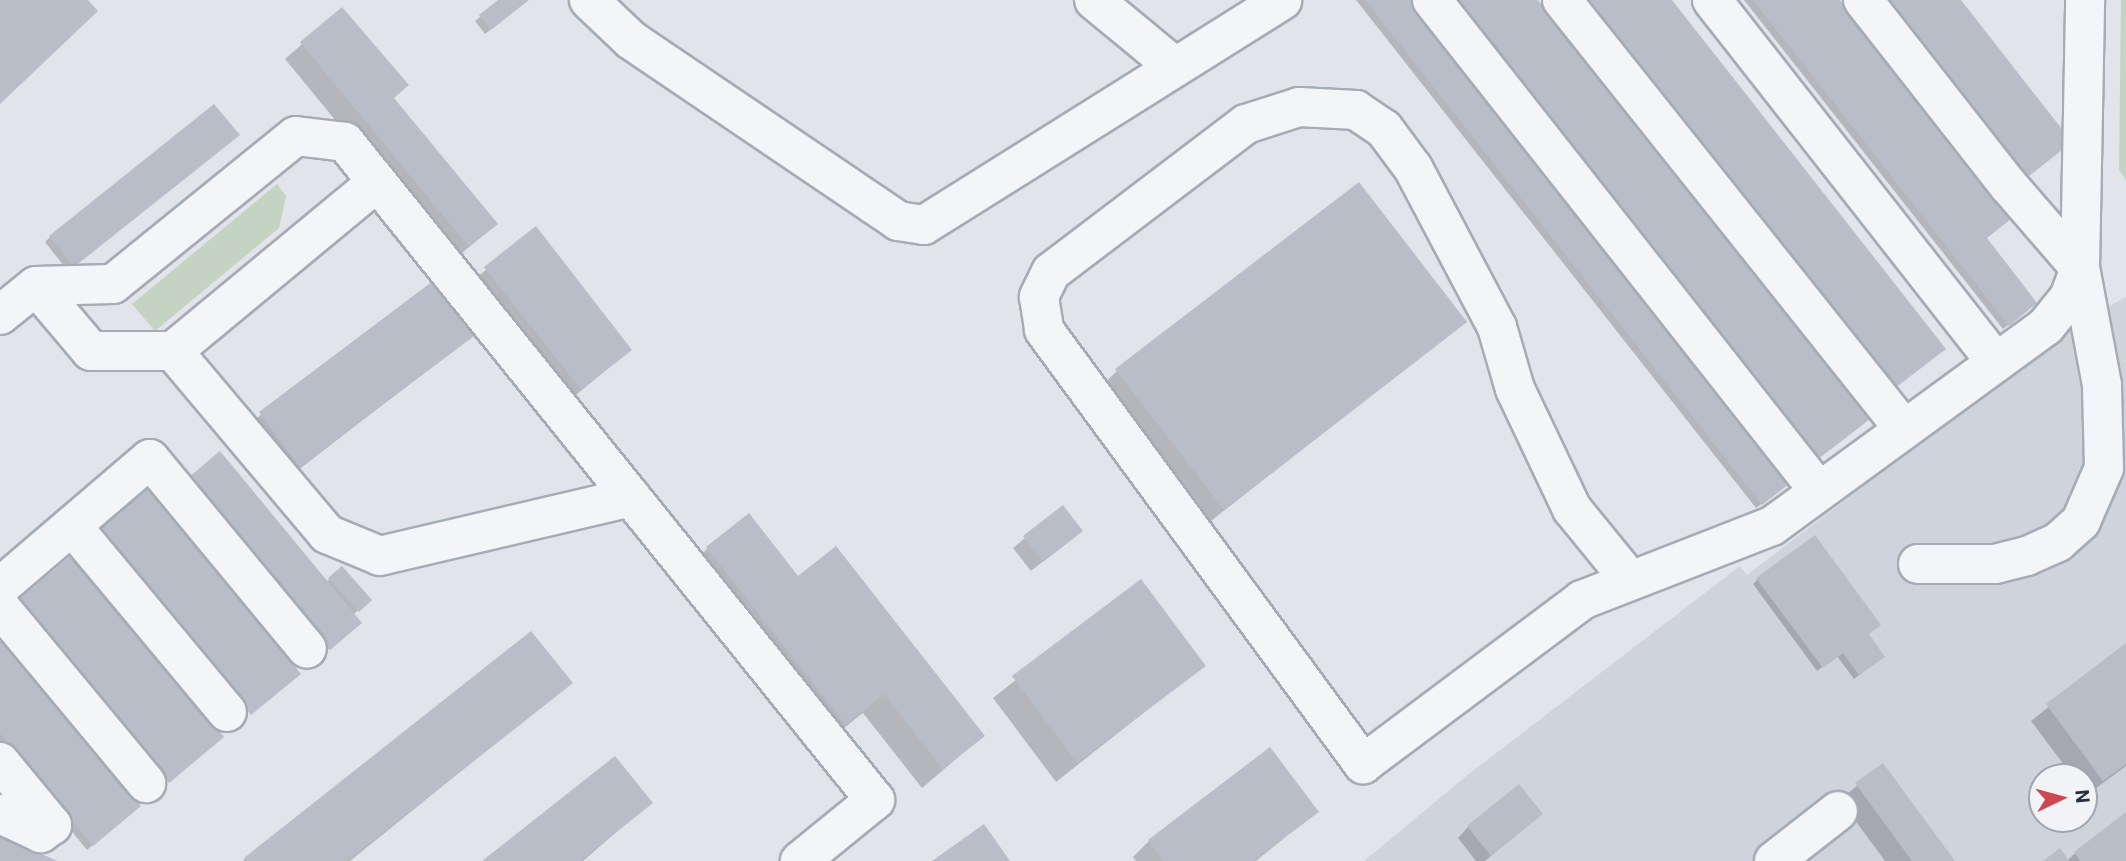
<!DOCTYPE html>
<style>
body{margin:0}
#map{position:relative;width:2126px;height:861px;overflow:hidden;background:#e1e4ea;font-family:Roboto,sans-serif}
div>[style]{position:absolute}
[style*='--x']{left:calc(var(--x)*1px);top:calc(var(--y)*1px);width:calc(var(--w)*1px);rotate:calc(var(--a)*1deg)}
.built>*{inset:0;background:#cfd3dc}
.green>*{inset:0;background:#c5d4c2}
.shadow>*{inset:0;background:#0003}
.building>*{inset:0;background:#b8bdc7}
.roads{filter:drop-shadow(2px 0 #a6abb4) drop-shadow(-2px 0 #a6abb4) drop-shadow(0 2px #a6abb4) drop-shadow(0 -2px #a6abb4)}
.minor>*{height:38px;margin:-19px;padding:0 19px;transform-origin:19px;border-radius:19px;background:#f4f5f8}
span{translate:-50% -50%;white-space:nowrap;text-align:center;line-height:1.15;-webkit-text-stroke:6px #f1f3f7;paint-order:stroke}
.north{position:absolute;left:2028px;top:763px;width:70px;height:70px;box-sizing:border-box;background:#f1f3f7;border:2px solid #a1a5ae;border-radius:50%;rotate:85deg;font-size:19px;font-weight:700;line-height:28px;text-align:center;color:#293141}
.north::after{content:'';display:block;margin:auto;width:24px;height:32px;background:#ce4752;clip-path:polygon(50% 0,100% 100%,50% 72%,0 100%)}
</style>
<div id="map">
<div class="built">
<div style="clip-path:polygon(evenodd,2126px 297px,2126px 861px,1364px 861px,1465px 777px,1740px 566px,1747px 575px,2077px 323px,2126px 297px,2042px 777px,2084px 777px,2084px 819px,2042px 819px,2042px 777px)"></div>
</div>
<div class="green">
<div style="clip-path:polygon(2121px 0,2126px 0,2126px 180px,2119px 170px)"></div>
<div style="clip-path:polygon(277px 184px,286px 196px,279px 228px,155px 331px,132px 304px)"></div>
</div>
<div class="shadow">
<div style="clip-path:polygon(500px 0,528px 0,485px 34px,475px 21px)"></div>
<div style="clip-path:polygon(1356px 0,1412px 0,1785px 486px,1756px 508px)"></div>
<div style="clip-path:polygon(1744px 0,1837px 0,2030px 308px,2003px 329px)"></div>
<div style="clip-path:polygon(342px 9px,393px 99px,495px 224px,452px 262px,285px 59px)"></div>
<div style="clip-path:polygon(237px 135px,68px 271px,45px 242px,50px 237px)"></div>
<div style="clip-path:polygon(535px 229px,630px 350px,564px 405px,469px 284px)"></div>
<div style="clip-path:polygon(432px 284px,472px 336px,289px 477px,249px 424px)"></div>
<div style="clip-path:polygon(1465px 322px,1207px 524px,1101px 386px,1117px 371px)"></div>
<div style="clip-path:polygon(1063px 507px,1081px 531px,1031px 571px,1013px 548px)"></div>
<div style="clip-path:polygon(708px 548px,797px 578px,983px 736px,922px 788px,863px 713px,825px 743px,688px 568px)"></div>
<div style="clip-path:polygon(342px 568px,370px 599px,353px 615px,355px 628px,324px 653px,326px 582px)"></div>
<div style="clip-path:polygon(1758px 579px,1867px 635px,1878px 661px,1854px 679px,1837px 656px,1817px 671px,1753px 584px)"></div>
<div style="clip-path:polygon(1141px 581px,1204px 665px,1056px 782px,993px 698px)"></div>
<div style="clip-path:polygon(0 637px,134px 811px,87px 850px,0 744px)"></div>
<div style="clip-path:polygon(2126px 645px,2126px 766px,2087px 795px,2084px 777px,2073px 777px,2031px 721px)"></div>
<div style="clip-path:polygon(570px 683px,350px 861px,243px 861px,245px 859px)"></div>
<div style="clip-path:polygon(1882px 765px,1953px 861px,1885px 861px,1840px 800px)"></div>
<div style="clip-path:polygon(650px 803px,583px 861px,485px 861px)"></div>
<div style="clip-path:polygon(1316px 812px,1256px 861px,1136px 861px,1133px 857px,1149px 841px)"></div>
<div style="clip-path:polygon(1541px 814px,1485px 861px,1476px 861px,1458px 838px,1468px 827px)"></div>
<div style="clip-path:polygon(2126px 815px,2126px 861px,2067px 861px,2075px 853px)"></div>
</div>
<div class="building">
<div style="clip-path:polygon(0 0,88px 0,98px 11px,0 104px)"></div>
<div style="clip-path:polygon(498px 0,529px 0,491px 30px,479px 15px)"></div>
<div style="clip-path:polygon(1365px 0,1414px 0,1793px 481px,1762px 505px)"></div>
<div style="clip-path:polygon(1452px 0,1538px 0,1870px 419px,1817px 460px)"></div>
<div style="clip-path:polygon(1583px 0,1672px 0,1946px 349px,1891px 391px)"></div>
<div style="clip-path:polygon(1753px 0,1840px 0,2011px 219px,1987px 238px,2037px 303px,2009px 326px)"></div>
<div style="clip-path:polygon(1883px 0,1961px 0,2072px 142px,2024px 180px)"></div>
<div style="clip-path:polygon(342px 7px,409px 85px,394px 98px,498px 224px,469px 247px,300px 42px)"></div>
<div style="clip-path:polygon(214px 104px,240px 135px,74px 267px,49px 236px)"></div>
<div style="clip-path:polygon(1359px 182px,1467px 322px,1224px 510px,1115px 369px)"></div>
<div style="clip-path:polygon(536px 226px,632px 350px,581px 390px,484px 267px)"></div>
<div style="clip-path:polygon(433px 281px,474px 336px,300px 467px,259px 412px)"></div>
<div style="clip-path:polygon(220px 451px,362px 623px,330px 650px,188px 478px)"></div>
<div style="clip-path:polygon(143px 482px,301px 674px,251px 715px,93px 523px)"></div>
<div style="clip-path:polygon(1063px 505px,1083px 531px,1043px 562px,1023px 536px)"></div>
<div style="clip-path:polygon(749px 513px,798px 576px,836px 546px,985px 736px,943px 769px,884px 694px,846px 725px,706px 547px)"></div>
<div style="clip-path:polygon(1815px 535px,1881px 625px,1869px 634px,1885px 657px,1859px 675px,1843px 653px,1823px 668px,1756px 578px)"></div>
<div style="clip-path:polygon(73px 554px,224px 737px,169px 783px,18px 600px)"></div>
<div style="clip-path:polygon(342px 566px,372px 600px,359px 612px,328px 578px)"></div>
<div style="clip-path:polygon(1141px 579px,1206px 666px,1077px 763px,1012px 676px)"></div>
<div style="clip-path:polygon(531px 631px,573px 683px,347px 861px,247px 861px,244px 858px)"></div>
<div style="clip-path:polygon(0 635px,141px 806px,93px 846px,0 733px)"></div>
<div style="clip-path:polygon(2126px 643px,2126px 764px,2103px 781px,2046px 704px)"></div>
<div style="clip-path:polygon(1270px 747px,1319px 812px,1253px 861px,1164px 861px,1148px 840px)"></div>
<div style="clip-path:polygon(615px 756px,653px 803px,580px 861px,482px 861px)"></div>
<div style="clip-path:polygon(1883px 763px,1955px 861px,1912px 861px,1855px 783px)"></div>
<div style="clip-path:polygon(1519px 784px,1543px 814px,1491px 856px,1467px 826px)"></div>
<div style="clip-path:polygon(2126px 812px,2126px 861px,2080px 861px,2074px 852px)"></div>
<div style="clip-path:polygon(984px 824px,1010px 861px,932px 861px)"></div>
<div style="clip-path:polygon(0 835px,57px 861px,0 861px)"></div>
<div style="clip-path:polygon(2060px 848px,2069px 861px,2043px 861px)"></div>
</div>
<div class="roads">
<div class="minor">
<div style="--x:589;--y:0;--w:58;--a:43.6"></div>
<div style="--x:631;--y:40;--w:323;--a:34.1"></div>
<div style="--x:898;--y:221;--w:26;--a:9"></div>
<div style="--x:924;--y:225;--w:423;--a:-32.1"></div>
<div style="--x:1094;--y:0;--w:105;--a:39.6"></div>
<div style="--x:1432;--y:0;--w:625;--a:51.76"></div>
<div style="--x:1562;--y:0;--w:549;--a:51.44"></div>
<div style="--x:1712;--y:0;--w:460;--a:51.9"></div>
<div style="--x:1863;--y:0;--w:236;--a:51.9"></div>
<div style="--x:2009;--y:186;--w:108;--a:49.1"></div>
<div style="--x:36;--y:286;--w:85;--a:49.8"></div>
<div style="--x:91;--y:351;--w:82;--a:0"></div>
<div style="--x:173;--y:351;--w:265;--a:-39.6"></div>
<div style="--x:0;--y:315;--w:46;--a:-38.9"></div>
<div style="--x:36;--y:286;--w:77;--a:-1.5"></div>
<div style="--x:113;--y:284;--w:235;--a:-39"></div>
<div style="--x:296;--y:136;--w:49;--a:7"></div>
<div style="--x:345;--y:142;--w:845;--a:51.15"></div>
<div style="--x:875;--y:800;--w:97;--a:140.9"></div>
<div style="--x:173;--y:351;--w:239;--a:49.9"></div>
<div style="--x:327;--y:534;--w:57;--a:22.5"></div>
<div style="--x:380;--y:556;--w:258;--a:-13.2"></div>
<div style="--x:72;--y:526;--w:242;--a:50.2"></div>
<div style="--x:1918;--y:564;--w:77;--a:0"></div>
<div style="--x:1995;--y:564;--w:33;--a:-14"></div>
<div style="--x:2027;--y:556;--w:34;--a:-24"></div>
<div style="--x:2058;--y:542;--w:31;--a:-42"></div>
<div style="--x:2081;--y:521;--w:58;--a:-66.5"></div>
<div style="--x:2104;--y:468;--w:83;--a:-91.4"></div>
<div style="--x:2102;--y:385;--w:119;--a:-100.6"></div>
<div style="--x:2080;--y:268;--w:268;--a:-88.9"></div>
<div style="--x:1630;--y:580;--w:92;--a:-129.2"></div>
<div style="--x:1572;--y:509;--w:133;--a:-115.4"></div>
<div style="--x:1515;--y:389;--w:65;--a:-106.2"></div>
<div style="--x:1497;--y:327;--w:180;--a:-117.8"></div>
<div style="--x:1413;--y:168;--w:49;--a:-126.6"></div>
<div style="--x:1384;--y:129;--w:34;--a:-146"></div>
<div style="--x:1356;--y:110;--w:57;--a:-177"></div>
<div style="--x:1299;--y:107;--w:56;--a:162.2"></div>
<div style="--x:1246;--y:124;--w:245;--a:142.8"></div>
<div style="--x:1051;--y:272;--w:28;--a:116"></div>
<div style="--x:1039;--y:297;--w:33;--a:81"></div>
<div style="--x:1044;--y:330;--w:539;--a:53.68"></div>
<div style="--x:1363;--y:764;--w:274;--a:-36.8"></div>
<div style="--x:1582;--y:600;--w:204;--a:-21.3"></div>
<div style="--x:1772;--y:526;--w:339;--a:-36.1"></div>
<div style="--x:2046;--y:326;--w:36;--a:-51"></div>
<div style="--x:2069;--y:298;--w:32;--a:-70"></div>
<div style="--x:0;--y:587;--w:197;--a:-40.5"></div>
<div style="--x:150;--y:459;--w:246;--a:50.4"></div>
<div style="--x:0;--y:607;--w:229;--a:50.3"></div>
<div style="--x:0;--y:762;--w:82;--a:50.5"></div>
<div style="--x:52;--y:825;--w:14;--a:144"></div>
<div style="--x:41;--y:833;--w:45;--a:-155.1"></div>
<div style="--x:1774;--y:861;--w:81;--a:-38"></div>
</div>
</div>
<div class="north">N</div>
</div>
